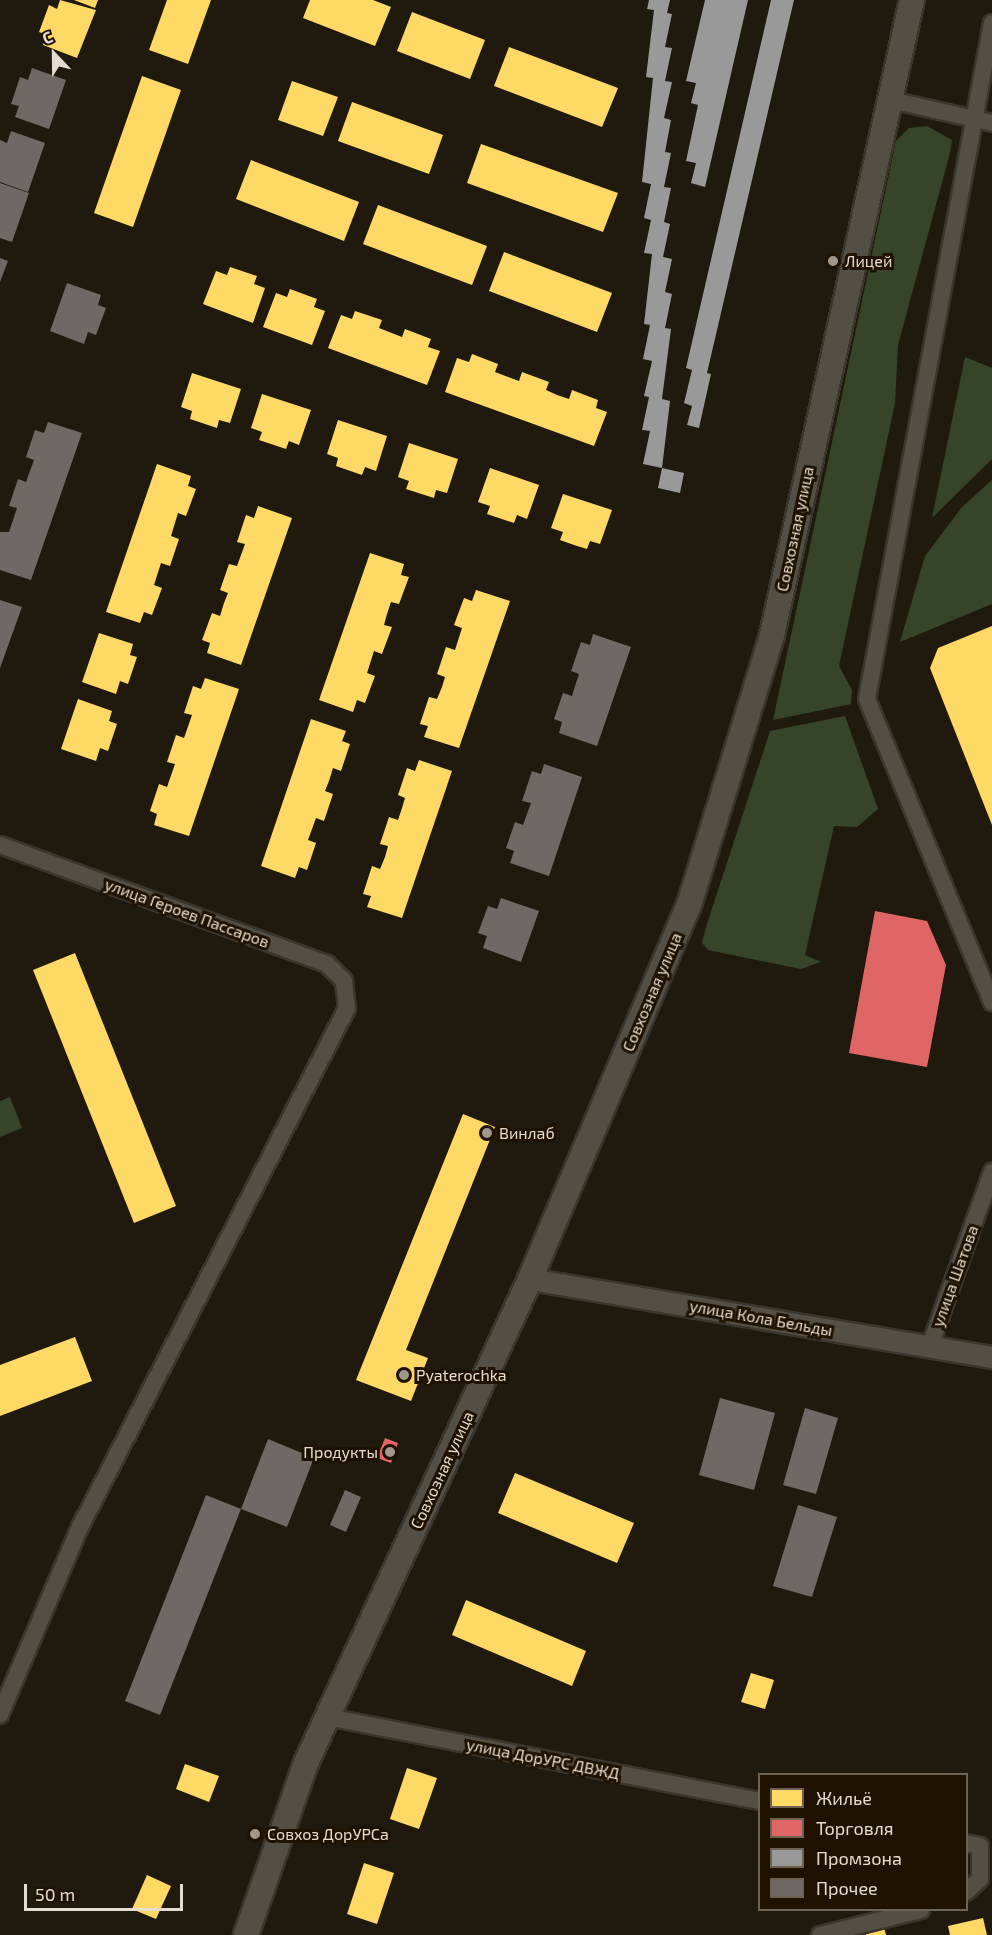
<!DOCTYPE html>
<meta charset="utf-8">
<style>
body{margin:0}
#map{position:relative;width:992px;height:1935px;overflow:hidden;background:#201a0e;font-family:"Exo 2",sans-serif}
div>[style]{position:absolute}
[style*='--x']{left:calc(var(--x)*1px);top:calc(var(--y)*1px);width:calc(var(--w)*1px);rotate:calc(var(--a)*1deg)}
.green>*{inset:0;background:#364529}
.homes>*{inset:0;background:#ffd966}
.shops>*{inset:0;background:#e06666}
.industry>*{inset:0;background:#999}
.building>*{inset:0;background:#706865}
.roads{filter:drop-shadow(2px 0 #3a352d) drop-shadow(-2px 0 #3a352d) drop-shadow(0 2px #3a352d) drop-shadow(0 -2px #3a352d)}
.minor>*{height:16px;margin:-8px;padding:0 8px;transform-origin:8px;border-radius:8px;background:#544f45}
.tertiary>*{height:21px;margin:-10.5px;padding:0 10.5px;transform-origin:10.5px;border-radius:10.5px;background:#544f45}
.secondary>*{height:24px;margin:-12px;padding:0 12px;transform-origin:12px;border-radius:12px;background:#544f45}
.dots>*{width:16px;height:16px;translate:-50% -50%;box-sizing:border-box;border:3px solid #1f1200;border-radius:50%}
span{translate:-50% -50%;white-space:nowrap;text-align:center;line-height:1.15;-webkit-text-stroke:6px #1f1200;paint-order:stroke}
.poi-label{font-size:16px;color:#e5dccf}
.left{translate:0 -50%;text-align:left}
.right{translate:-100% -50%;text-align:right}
.street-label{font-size:16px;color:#e5dccf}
.legend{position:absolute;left:758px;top:1773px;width:210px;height:138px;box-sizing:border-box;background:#1f1200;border:2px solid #6e6353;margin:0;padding:8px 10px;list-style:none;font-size:18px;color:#e5dccf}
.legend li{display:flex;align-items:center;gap:12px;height:30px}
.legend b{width:30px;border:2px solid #6e6353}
.north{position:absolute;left:24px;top:24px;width:60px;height:60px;-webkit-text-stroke:4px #1f1200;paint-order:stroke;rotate:338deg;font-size:16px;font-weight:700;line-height:24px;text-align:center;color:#e5dccf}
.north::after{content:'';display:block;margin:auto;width:21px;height:27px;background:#e5dccf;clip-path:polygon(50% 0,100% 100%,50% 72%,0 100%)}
.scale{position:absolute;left:24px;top:1884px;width:159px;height:27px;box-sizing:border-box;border:3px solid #e5dccf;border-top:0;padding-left:8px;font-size:18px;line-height:21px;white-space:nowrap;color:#e5dccf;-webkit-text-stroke:4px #1f1200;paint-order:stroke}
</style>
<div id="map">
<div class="green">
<div style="clip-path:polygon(927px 126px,952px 140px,950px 153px,898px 345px,895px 403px,839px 666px,852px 690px,851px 704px,773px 720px,896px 141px,909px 128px)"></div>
<div style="clip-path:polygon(965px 357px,992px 368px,992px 459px,932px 518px)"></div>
<div style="clip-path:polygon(992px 480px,992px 604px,900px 642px,925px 556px,962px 507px)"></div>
<div style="clip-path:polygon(845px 716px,878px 809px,857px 827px,834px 826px,805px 955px,821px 962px,801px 969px,708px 950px,702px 943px,706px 927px,770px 731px)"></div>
<div style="clip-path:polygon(10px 1097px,22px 1128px,0 1137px,0 1101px)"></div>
</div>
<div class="homes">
<div style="clip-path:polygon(60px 0,96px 10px,77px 58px,43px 45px,47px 35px,39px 32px,49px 5px,57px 9px)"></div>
<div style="clip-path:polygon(74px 0,98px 0,95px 8px)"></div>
<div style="clip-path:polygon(167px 0,211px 0,188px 64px,149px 50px)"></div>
<div style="clip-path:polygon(310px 0,373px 0,391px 7px,375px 46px,303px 18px)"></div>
<div style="clip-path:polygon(412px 12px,485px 40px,470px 79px,397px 51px)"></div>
<div style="clip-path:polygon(509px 47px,618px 88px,602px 127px,494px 86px)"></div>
<div style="clip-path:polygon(142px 76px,181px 90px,133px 227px,94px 213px)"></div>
<div style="clip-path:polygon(292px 81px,338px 97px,323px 136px,278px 120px)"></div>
<div style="clip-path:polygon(352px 102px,443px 135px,429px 174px,338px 141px)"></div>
<div style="clip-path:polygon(481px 144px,618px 193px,603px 232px,467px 183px)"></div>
<div style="clip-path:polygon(251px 160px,359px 202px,344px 241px,236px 199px)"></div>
<div style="clip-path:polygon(378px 205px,487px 246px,472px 285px,363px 244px)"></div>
<div style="clip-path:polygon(504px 252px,612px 293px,597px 332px,489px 291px)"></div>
<div style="clip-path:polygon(230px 267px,257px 276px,254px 284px,265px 288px,253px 323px,203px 304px,216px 271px,227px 275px)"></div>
<div style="clip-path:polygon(290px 289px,317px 299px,314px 307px,325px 311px,312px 345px,263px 327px,276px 293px,287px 297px)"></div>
<div style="clip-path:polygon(355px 311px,382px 320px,379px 328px,402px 337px,405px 329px,431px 339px,428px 347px,440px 351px,427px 385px,328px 348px,341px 315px,352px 319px)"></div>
<div style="clip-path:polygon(472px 354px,498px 364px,495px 372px,519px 381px,522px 372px,549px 382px,546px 390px,557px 395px,569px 399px,572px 390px,598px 400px,596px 408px,607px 412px,594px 446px,445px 392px,457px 358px,469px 362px)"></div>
<div style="clip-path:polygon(192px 373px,241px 389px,230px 423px,219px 420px,217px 428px,190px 419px,192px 411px,181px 407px)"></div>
<div style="clip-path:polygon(262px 394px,311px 410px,299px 445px,289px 441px,286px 449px,259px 440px,262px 432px,251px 428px)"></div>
<div style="clip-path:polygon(338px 420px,387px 436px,376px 471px,365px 467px,362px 475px,336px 466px,338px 458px,327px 454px)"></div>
<div style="clip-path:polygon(409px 443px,458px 459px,447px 493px,436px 490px,434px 498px,406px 489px,409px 481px,398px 477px)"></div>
<div style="clip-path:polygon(157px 464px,191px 476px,188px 486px,196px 489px,186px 516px,178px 513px,171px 536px,179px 539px,170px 566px,161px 563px,154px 585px,162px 588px,152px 615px,144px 612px,140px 623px,106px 612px)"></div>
<div style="clip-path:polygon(490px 468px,539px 485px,527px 519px,517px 515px,514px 523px,487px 514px,490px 506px,478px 502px)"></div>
<div style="clip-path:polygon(563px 494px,612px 510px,600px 544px,590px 541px,587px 549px,574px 545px,560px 540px,563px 532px,551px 528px)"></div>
<div style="clip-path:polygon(258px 506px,292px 518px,241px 665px,207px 653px,210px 643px,202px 640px,212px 613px,220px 616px,224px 603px,228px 593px,220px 590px,229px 564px,237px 566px,245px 544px,237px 542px,246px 515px,254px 518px)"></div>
<div style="clip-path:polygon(370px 553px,404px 564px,401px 575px,409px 577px,399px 604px,391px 602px,387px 614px,384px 625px,392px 627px,382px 654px,374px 651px,367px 673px,375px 676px,365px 703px,357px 700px,353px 712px,319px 700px)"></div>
<div style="clip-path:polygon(476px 590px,510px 601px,459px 748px,424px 737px,428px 726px,420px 724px,429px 697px,437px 699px,442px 687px,445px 677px,437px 674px,446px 647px,455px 650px,462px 628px,454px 625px,464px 598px,472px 601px)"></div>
<div style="clip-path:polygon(992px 626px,992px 825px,930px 668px,938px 648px)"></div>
<div style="clip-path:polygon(99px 633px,133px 644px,130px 655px,137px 657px,128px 684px,120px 681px,116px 694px,82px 682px)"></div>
<div style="clip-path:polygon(205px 678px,239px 689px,189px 836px,154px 825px,157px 814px,150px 811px,159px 784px,167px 787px,175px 764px,167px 762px,176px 735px,184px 738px,192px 715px,184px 713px,193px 686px,201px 689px)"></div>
<div style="clip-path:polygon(78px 699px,112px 711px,109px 721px,117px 724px,108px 751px,100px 748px,96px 761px,61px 749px)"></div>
<div style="clip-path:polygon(311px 719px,346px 731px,342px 741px,350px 744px,341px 771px,333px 768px,329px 781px,325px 791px,333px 794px,324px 821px,316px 818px,308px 840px,316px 843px,307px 870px,299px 867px,295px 878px,261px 866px)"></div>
<div style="clip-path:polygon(419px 760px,452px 771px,402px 918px,367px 907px,371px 896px,363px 894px,372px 866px,380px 869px,385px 857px,388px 846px,380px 844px,389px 817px,398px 820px,402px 808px,405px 798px,398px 795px,407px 768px,415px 771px)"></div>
<div style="clip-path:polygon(75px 953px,176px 1206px,134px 1223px,33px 970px)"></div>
<div style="clip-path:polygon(463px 1114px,495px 1127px,406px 1350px,428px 1358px,411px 1401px,356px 1380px)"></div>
<div style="clip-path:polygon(75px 1337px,92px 1381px,0 1416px,0 1365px)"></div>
<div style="clip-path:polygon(515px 1473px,634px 1523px,617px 1563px,498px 1513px)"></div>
<div style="clip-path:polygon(466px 1600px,586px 1651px,572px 1686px,452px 1635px)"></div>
<div style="clip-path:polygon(751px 1673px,774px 1680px,765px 1709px,741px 1702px)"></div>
<div style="clip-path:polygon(185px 1764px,219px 1776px,209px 1802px,176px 1789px)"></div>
<div style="clip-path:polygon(407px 1768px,437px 1778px,419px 1829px,390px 1819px)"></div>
<div style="clip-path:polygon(364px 1863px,394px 1873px,377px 1924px,347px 1914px)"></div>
<div style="clip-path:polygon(147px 1875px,171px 1886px,156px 1919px,132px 1909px)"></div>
<div style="clip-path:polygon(983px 1918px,987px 1935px,950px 1935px,948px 1926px)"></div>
<div style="clip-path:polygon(883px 1923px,886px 1935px,866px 1935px,864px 1927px)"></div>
</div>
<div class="shops">
<div style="clip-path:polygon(875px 911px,927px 921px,946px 965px,927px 1067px,849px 1053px)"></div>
<div style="clip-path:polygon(385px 1438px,398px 1443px,391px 1463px,377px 1458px)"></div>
</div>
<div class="industry">
<div style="clip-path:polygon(649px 0,670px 0,667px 13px,672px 14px,665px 47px,672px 48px,665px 81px,672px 82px,664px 118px,671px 120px,665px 152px,671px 153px,664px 187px,671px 188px,664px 222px,670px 224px,663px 257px,672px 259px,665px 292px,672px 294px,665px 328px,671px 329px,662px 399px,670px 401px,662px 468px,643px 464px,650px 431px,642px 430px,649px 397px,644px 396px,652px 361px,643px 359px,650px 325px,644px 324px,652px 254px,644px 253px,651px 220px,644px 218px,651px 184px,642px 182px,653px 78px,646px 77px,654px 10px,647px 9px)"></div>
<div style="clip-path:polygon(705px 0,748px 0,705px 187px,691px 183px,696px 163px,686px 161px,698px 105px,691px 103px,696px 83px,686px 81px)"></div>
<div style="clip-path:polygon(771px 0,794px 0,707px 373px,711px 374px,699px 428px,687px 425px,692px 406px,684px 403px,692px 370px,686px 368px)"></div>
<div style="clip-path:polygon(662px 468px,684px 473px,680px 493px,658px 488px)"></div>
</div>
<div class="building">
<div style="clip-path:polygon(32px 68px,66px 80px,49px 129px,15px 117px,19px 106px,11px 104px,20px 77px,28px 80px)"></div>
<div style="clip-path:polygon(11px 131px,45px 143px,28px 192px,0 182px,0 140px,7px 143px)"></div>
<div style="clip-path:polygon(0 183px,29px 193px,12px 242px,0 238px)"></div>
<div style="clip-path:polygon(0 258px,8px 261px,0 282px)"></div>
<div style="clip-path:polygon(67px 283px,101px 295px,98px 305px,106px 308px,96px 335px,88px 332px,84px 344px,50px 331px)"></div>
<div style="clip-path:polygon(48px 422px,82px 433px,31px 580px,0 570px,0 532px,9px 532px,17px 508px,9px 506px,18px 479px,26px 482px,34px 460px,26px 457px,35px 430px,44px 433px)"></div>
<div style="clip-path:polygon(0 600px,22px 607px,0 668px)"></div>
<div style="clip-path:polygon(593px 634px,631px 647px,597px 746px,559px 733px,562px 722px,554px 719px,563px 693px,572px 696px,576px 683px,579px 674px,571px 671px,581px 642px,590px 645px)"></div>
<div style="clip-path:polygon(544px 764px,582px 777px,549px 876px,510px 863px,514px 851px,506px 848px,515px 822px,523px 825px,531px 803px,522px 801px,532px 771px,541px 774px)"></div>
<div style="clip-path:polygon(501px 898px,539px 911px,521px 962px,483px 948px,487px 936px,478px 933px,488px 906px,497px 909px)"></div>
<div style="clip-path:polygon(720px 1398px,775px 1413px,754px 1490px,699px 1475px)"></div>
<div style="clip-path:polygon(805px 1408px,838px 1418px,816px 1494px,783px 1485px)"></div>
<div style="clip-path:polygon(268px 1439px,314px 1458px,287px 1527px,241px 1509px)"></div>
<div style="clip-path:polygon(345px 1490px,361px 1497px,346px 1532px,330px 1525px)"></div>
<div style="clip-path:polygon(206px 1495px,241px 1509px,160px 1715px,125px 1701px)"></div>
<div style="clip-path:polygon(798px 1505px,837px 1517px,812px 1597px,773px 1586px)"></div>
</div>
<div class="roads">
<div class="minor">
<div style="--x:992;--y:23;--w:687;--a:100.48"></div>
<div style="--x:867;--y:699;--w:328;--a:67.6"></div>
<div style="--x:891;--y:100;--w:104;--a:12.8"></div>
<div style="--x:0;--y:845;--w:348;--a:20"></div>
<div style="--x:327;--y:964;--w:24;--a:45"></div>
<div style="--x:344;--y:981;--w:27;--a:84"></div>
<div style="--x:347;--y:1008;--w:584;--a:117.22"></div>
<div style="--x:80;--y:1527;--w:204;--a:113.1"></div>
<div style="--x:930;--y:1346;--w:185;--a:-70.4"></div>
<div style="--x:327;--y:1717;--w:441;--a:11"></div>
<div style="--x:966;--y:1843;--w:14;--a:12"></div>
<div style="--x:980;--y:1846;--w:33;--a:90"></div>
<div style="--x:980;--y:1879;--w:19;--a:137"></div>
<div style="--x:820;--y:1935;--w:104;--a:-13.9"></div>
</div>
<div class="tertiary">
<div style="--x:530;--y:1279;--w:469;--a:9.6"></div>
</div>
<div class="secondary">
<div style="--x:246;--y:1935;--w:182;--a:-70.8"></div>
<div style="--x:306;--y:1763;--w:533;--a:-65.16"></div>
<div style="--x:530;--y:1279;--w:406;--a:-67"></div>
<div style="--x:689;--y:905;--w:282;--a:-72.9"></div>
<div style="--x:772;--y:635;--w:650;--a:-77.57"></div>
</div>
</div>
<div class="dots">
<div style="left:833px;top:261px;background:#a0988b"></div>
<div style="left:487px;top:1133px;background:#a0988b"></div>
<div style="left:404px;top:1375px;background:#a0988b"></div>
<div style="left:390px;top:1452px;background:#a0988b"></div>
<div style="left:255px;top:1834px;background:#a0988b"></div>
</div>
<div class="poi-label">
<span class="left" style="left:845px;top:261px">Лицей</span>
<span class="left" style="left:499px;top:1133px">Винлаб</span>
<span class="left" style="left:416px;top:1375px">Pyaterochka</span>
<span class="right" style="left:378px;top:1452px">Продукты</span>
<span class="left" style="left:267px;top:1834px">Совхоз ДорУPCа</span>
</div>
<div class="street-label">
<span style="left:795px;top:529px;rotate:-78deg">Совхозная улица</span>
<span style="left:187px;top:913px;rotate:20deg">улица Героев Пассаров</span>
<span style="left:652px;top:992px;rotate:-67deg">Совхозная улица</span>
<span style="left:955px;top:1276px;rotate:-70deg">улица Шатова</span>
<span style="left:761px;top:1318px;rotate:10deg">улица Кола Бельды</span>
<span style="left:442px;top:1470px;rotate:-65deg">Совхозная улица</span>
<span style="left:543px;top:1759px;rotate:11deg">улица ДорУРС ДВЖД</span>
</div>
<ul class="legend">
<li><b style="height:16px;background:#ffd966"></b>Жильё</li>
<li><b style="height:16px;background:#e06666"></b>Торговля</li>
<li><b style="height:16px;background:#999"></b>Промзона</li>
<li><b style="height:16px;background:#706865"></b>Прочее</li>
</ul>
<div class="north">С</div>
<div class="scale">50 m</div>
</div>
